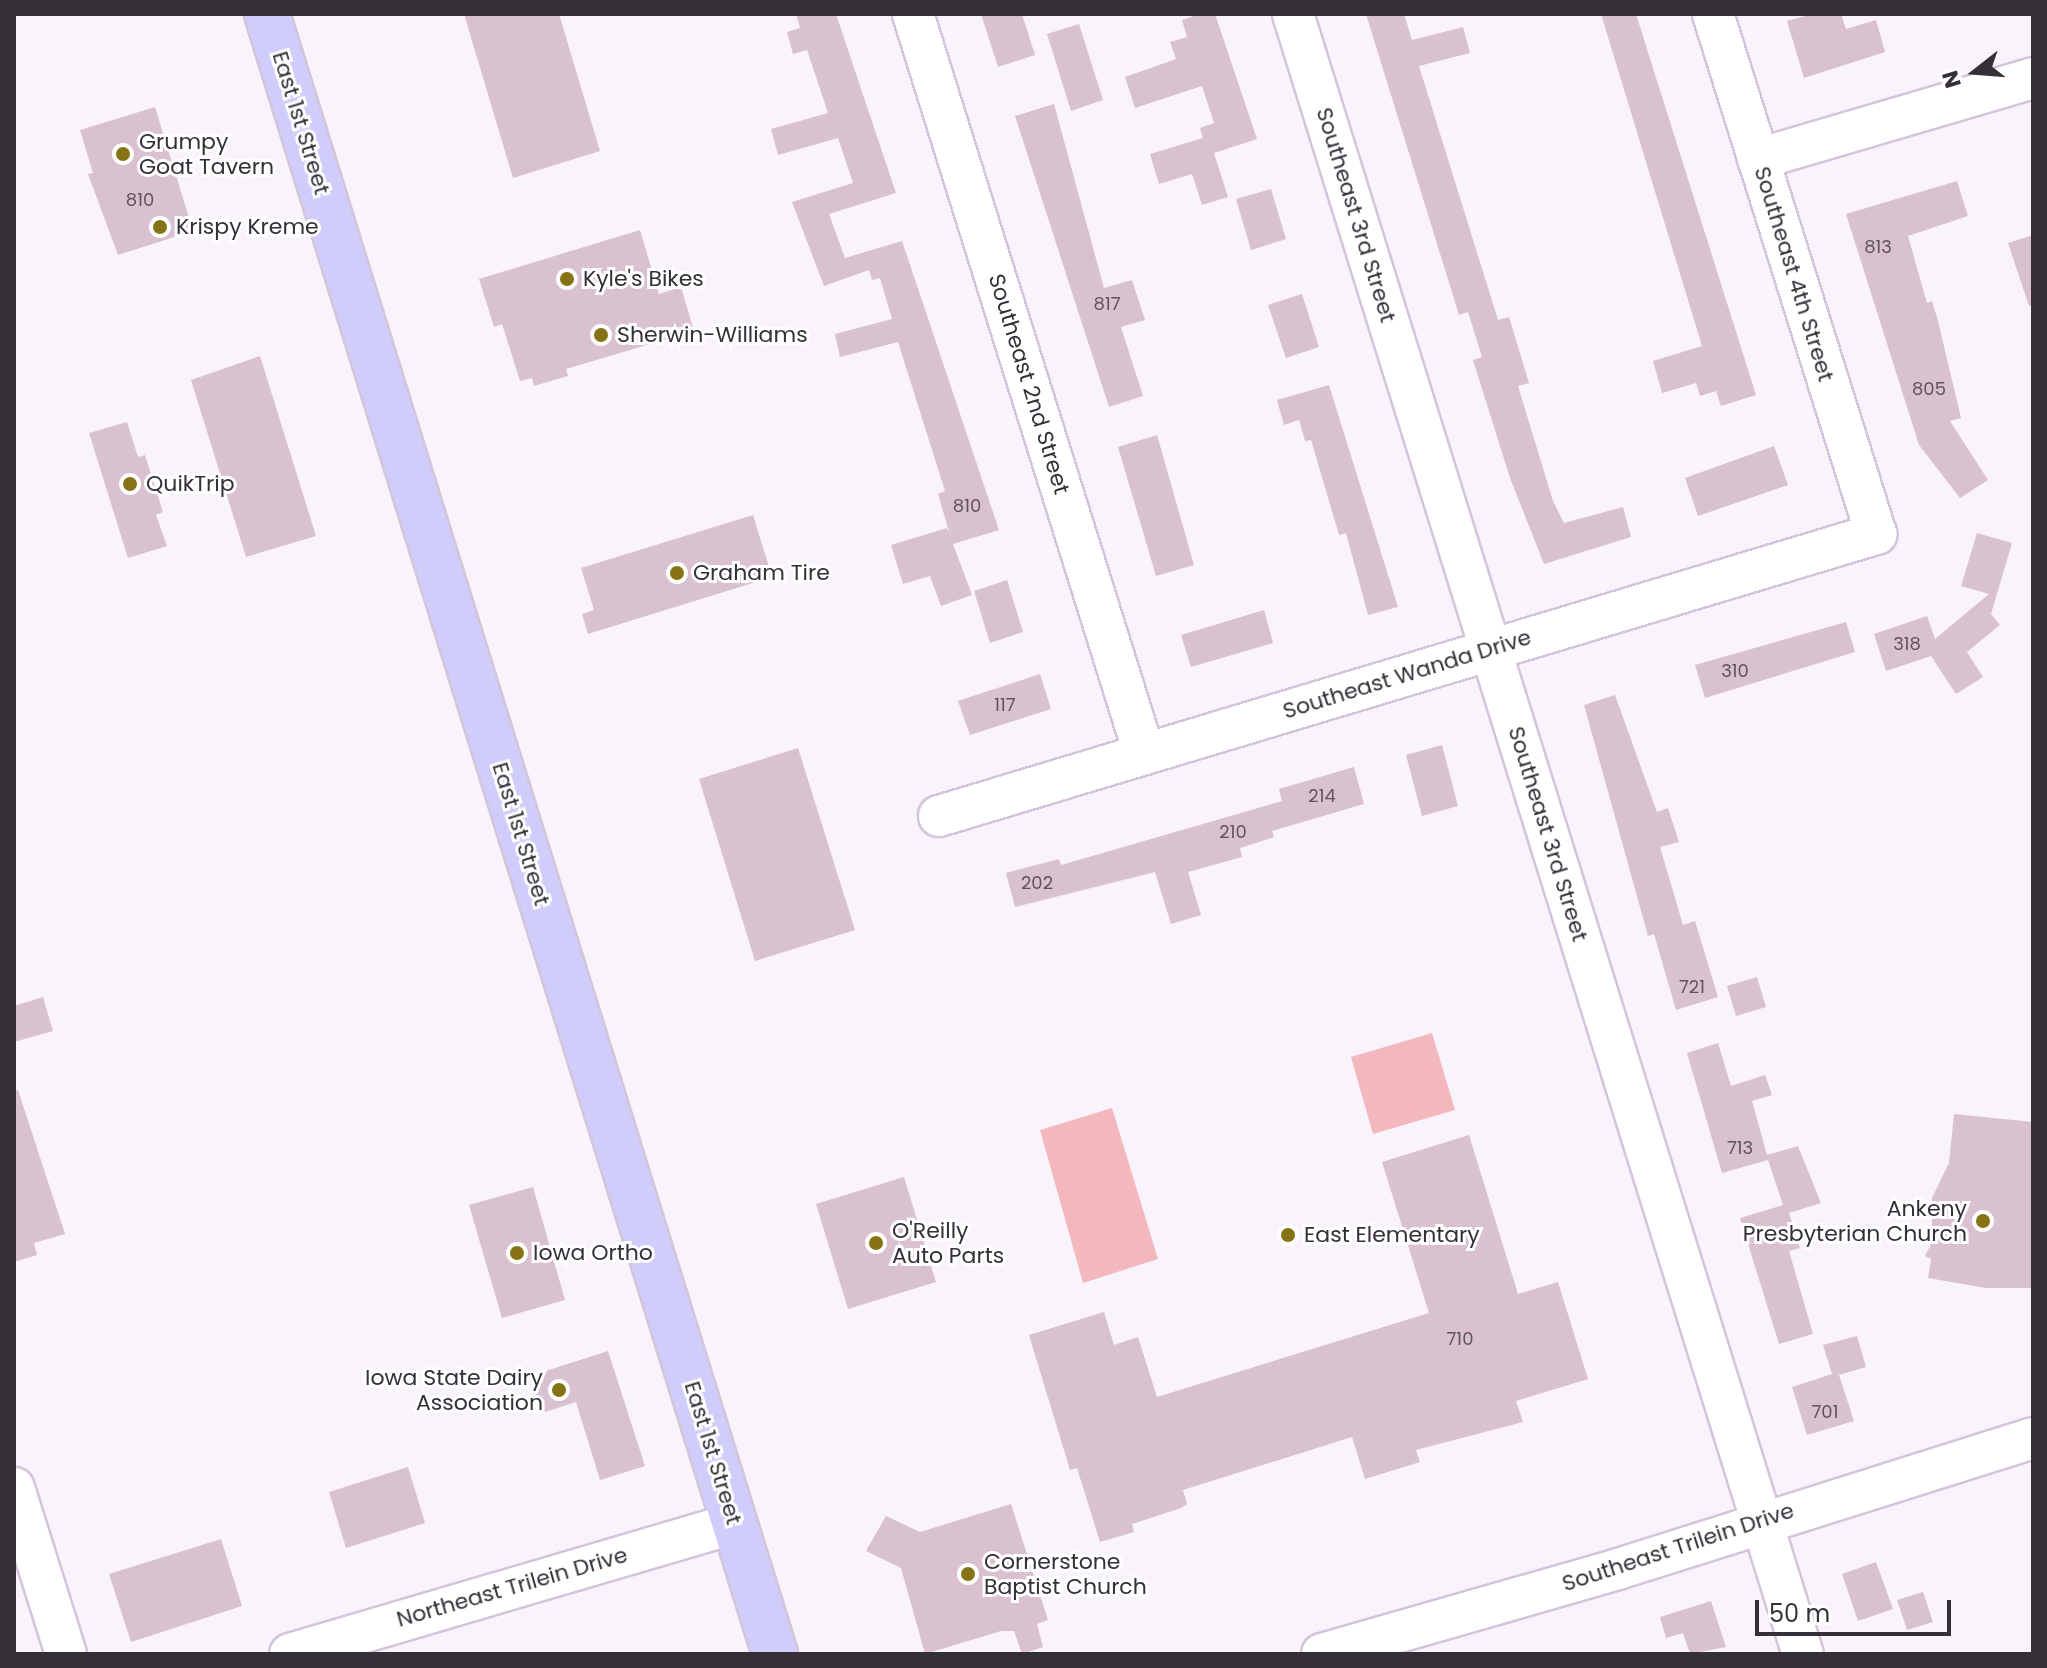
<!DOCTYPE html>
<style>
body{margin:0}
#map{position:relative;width:2047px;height:1668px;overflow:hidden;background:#f9f3fc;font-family:Poppins,sans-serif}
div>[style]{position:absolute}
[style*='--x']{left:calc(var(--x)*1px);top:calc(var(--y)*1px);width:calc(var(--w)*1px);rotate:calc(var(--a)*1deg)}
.green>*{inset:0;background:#f3b8be}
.building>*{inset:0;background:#dac1cf}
.roads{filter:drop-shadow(2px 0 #d3c5da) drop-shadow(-2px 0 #d3c5da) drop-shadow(0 2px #d3c5da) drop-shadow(0 -2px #d3c5da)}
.minor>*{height:40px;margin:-20px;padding:0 20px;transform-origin:20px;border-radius:20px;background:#fff}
.major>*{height:44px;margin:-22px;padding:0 22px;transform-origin:22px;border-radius:22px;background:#d0cdfb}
.dots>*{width:22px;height:22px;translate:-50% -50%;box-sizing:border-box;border:4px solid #fff;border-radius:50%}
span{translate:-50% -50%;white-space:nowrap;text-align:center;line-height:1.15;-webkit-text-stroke:6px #fff;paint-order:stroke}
.number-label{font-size:18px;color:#5e545e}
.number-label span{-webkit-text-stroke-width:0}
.street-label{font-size:22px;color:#352f38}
.poi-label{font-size:22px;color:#352f38}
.left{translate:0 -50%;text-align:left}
.right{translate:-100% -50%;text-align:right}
.frame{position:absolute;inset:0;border:16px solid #352f38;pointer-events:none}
.north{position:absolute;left:1935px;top:32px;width:80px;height:80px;-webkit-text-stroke:6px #fff;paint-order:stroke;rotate:253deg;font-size:22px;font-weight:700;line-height:32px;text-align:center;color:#352f38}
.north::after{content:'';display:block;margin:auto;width:28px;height:36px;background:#352f38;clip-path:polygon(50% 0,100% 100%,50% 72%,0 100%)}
.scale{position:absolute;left:1755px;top:1600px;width:196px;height:36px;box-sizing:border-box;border:4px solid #352f38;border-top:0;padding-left:10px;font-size:24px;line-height:28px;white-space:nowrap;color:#352f38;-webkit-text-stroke:6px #fff;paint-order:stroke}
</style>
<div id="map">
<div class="green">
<div style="clip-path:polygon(1432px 1033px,1455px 1110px,1373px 1134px,1351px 1057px)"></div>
<div style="clip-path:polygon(1112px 1108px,1158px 1259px,1083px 1283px,1040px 1130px)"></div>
</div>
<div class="building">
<div style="clip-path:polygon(464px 14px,559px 14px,600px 151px,513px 178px)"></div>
<div style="clip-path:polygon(796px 14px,836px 14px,896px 193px,829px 214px,845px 258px,902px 241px,999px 530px,953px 544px,972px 595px,941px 606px,930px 576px,903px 584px,891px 545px,947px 528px,950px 535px,938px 494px,945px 491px,898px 342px,840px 357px,835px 334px,892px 319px,880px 278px,872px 280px,869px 270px,824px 286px,792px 202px,853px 183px,838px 138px,778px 155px,771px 129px,828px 113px,807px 50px,793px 54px,787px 32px,800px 28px)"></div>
<div style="clip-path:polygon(981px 14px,1022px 14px,1035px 55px,998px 67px)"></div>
<div style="clip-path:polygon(1200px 14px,1215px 14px,1257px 139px,1214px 153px,1228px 197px,1202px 205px,1192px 174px,1159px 184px,1150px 154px,1203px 138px,1200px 128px,1214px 123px,1202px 86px,1135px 108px,1125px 77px,1176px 59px,1170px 42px,1187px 37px,1182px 20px)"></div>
<div style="clip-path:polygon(1366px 14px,1404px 14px,1412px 40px,1463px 27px,1470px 53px,1419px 66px,1498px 320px,1509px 317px,1529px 383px,1518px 386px,1553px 501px,1564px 523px,1623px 507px,1631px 537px,1544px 564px,1510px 478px,1473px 360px,1482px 357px,1468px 312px,1459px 315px)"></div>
<div style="clip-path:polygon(1601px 14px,1636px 14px,1756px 395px,1721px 406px,1716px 391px,1700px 396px,1696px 383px,1662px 393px,1653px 361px,1702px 346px)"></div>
<div style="clip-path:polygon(1813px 14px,1841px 14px,1846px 29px,1876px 20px,1885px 52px,1804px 78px,1787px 21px)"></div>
<div style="clip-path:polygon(1079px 24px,1103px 100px,1071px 111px,1047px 34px)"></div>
<div style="clip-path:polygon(1054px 104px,1104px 288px,1132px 280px,1145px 320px,1121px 327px,1143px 396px,1109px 407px,1015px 116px)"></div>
<div style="clip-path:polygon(155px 107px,193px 231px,118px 255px,88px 174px,93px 173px,80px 130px)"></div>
<div style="clip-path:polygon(1957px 181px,1968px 216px,1908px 236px,1927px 303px,1932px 301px,1938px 321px,1961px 418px,1950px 421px,1988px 480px,1960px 498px,1919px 445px,1846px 214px)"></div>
<div style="clip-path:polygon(1271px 189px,1286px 239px,1251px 250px,1236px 199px)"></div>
<div style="clip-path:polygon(640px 230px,659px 294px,681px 287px,694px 331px,566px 369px,568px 376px,534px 386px,532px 378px,520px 381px,502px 324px,494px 327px,479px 279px)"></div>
<div style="clip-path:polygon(2033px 235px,2033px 305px,2029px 306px,2008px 243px)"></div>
<div style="clip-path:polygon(1302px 294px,1319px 347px,1286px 358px,1268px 305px)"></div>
<div style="clip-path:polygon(260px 356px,316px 536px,246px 557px,191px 380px)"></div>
<div style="clip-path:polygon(1329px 385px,1398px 607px,1368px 615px,1346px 533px,1339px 535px,1311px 440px,1305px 441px,1299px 420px,1284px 425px,1277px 400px)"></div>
<div style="clip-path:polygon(127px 422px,138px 457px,145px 455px,163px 512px,156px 515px,167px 546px,128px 558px,89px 433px)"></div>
<div style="clip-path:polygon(1157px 435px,1194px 565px,1156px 576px,1118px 447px)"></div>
<div style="clip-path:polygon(1774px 446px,1788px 485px,1698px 516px,1685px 478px)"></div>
<div style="clip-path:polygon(753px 515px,772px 577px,588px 634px,582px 614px,594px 610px,581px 568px)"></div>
<div style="clip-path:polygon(1977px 533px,2012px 543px,1991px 614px,2000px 625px,1967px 652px,1983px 677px,1956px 694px,1931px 656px,1886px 671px,1874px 634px,1927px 616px,1935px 639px,1989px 594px,1961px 586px)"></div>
<div style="clip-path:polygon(1007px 580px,1023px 632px,990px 643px,974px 591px)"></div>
<div style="clip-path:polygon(1264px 610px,1273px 643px,1191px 667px,1181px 635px)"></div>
<div style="clip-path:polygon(1846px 622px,1855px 652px,1705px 698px,1695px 665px)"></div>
<div style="clip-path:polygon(1040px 674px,1051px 709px,970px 735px,958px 701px)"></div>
<div style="clip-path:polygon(1615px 695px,1657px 812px,1668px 808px,1679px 842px,1660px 847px,1683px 925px,1695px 921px,1718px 997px,1676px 1010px,1654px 934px,1648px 936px,1584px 705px)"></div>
<div style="clip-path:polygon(1442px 745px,1458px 806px,1422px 816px,1406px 755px)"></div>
<div style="clip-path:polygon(798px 748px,855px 930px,755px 961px,699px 779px)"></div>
<div style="clip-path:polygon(1354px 767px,1364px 804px,1272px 831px,1274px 837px,1240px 848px,1242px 857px,1188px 872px,1201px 915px,1171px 924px,1155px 872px,1015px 907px,1006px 873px,1059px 859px,1061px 865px,1282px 801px,1279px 789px)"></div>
<div style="clip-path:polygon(1757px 977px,1766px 1007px,1736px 1016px,1727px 986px)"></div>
<div style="clip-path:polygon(43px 997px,53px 1031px,14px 1042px,14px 1006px)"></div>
<div style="clip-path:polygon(1718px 1043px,1731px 1086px,1765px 1075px,1772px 1095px,1752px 1101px,1767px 1155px,1798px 1146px,1821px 1203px,1789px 1213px,1800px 1248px,1789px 1251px,1813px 1334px,1779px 1344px,1740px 1218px,1783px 1205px,1768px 1160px,1722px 1173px,1687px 1053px)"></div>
<div style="clip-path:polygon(18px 1090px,65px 1234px,34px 1243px,37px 1255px,14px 1262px,14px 1091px)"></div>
<div style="clip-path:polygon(1954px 1114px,2033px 1122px,2033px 1288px,1986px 1288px,1928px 1278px,1931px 1259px,1925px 1256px,1932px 1242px,1932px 1198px,1949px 1163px)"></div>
<div style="clip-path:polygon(1469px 1135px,1518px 1294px,1558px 1282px,1588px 1379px,1516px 1401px,1523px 1422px,1416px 1450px,1420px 1462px,1365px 1479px,1352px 1437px,1183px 1490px,1187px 1504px,1181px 1508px,1132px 1524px,1134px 1532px,1100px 1542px,1077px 1468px,1070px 1470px,1029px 1335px,1104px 1312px,1114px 1345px,1138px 1337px,1157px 1397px,1429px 1313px,1382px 1162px)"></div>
<div style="clip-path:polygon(904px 1177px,936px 1282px,848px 1309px,816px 1204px)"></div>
<div style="clip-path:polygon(533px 1187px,565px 1300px,502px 1318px,469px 1205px)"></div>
<div style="clip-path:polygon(1857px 1336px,1866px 1367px,1839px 1375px,1854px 1421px,1807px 1435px,1792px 1387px,1832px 1374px,1823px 1345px)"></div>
<div style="clip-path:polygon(608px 1351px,645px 1466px,600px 1480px,576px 1402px,542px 1413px,530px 1376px)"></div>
<div style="clip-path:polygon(408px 1467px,425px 1523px,346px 1548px,329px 1492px)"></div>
<div style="clip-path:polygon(1011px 1504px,1048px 1620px,1037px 1624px,1043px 1647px,1022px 1654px,1014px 1631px,1001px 1631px,925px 1654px,901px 1568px,866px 1551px,886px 1516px,920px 1532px)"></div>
<div style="clip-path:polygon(221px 1539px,242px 1606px,131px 1642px,109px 1574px)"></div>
<div style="clip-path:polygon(1876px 1562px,1893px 1609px,1858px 1621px,1842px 1574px)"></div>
<div style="clip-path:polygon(1923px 1592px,1933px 1622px,1907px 1630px,1897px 1600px)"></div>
<div style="clip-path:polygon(1711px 1601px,1726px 1647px,1690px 1654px,1683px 1633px,1666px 1638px,1660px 1617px)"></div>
</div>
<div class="roads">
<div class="minor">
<div style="--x:913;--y:14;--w:774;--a:72.64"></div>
<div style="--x:1293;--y:14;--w:1717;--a:72.73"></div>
<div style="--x:1758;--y:159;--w:287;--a:-16.4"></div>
<div style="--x:939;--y:816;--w:979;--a:-16.75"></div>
<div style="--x:1876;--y:534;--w:545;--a:-107.4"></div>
<div style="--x:14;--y:1488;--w:174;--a:72.6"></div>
<div style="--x:290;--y:1654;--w:464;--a:-16.4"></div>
<div style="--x:1322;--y:1654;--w:308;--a:-16"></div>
<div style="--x:1618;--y:1569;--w:435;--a:-17.5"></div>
</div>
<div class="major">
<div style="--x:267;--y:14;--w:1717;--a:72.79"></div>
</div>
</div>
<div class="dots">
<div style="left:123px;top:154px;background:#857315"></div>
<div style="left:160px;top:227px;background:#857315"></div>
<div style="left:567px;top:279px;background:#857315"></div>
<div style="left:601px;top:335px;background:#857315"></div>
<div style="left:130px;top:484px;background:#857315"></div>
<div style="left:677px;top:573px;background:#857315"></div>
<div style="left:1983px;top:1221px;background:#857315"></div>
<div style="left:1288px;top:1235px;background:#857315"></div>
<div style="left:876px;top:1243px;background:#857315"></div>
<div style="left:517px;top:1253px;background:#857315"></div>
<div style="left:559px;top:1390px;background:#857315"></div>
<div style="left:968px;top:1574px;background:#857315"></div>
</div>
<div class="number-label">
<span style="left:140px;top:200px">810</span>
<span style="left:1878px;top:247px">813</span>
<span style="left:1107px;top:304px">817</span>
<span style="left:1929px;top:389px">805</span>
<span style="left:967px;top:506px">810</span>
<span style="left:1907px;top:644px">318</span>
<span style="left:1735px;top:671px">310</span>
<span style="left:1005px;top:705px">117</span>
<span style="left:1322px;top:796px">214</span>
<span style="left:1233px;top:832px">210</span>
<span style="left:1037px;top:883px">202</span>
<span style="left:1692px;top:987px">721</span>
<span style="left:1740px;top:1148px">713</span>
<span style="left:1460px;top:1339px">710</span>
<span style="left:1825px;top:1412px">701</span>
</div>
<div class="street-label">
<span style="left:301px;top:123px;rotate:73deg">East 1st Street</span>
<span style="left:1356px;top:215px;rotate:73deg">Southeast 3rd Street</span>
<span style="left:1794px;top:274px;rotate:73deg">Southeast 4th Street</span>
<span style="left:1029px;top:384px;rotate:73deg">Southeast 2nd Street</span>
<span style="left:1407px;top:674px;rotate:-17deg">Southeast Wanda Drive</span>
<span style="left:521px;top:834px;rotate:73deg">East 1st Street</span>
<span style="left:1548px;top:834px;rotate:73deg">Southeast 3rd Street</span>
<span style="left:713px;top:1453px;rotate:73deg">East 1st Street</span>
<span style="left:1678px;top:1547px;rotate:-18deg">Southeast Trilein Drive</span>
<span style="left:512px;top:1587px;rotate:-16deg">Northeast Trilein Drive</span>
</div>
<div class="poi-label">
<span class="left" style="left:139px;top:154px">Grumpy<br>Goat Tavern</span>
<span class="left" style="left:176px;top:227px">Krispy Kreme</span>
<span class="left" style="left:583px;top:279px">Kyle's Bikes</span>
<span class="left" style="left:617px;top:335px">Sherwin-Williams</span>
<span class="left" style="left:146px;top:484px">QuikTrip</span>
<span class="left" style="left:693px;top:573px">Graham Tire</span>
<span class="right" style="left:1967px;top:1221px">Ankeny<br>Presbyterian Church</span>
<span class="left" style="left:892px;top:1243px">O'Reilly<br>Auto Parts</span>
<span class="left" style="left:1304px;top:1235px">East Elementary</span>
<span class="left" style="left:533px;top:1253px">Iowa Ortho</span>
<span class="right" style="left:543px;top:1390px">Iowa State Dairy<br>Association</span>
<span class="left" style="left:984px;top:1574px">Cornerstone<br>Baptist Church</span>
</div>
<div class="frame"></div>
<div class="north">N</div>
<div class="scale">50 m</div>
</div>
